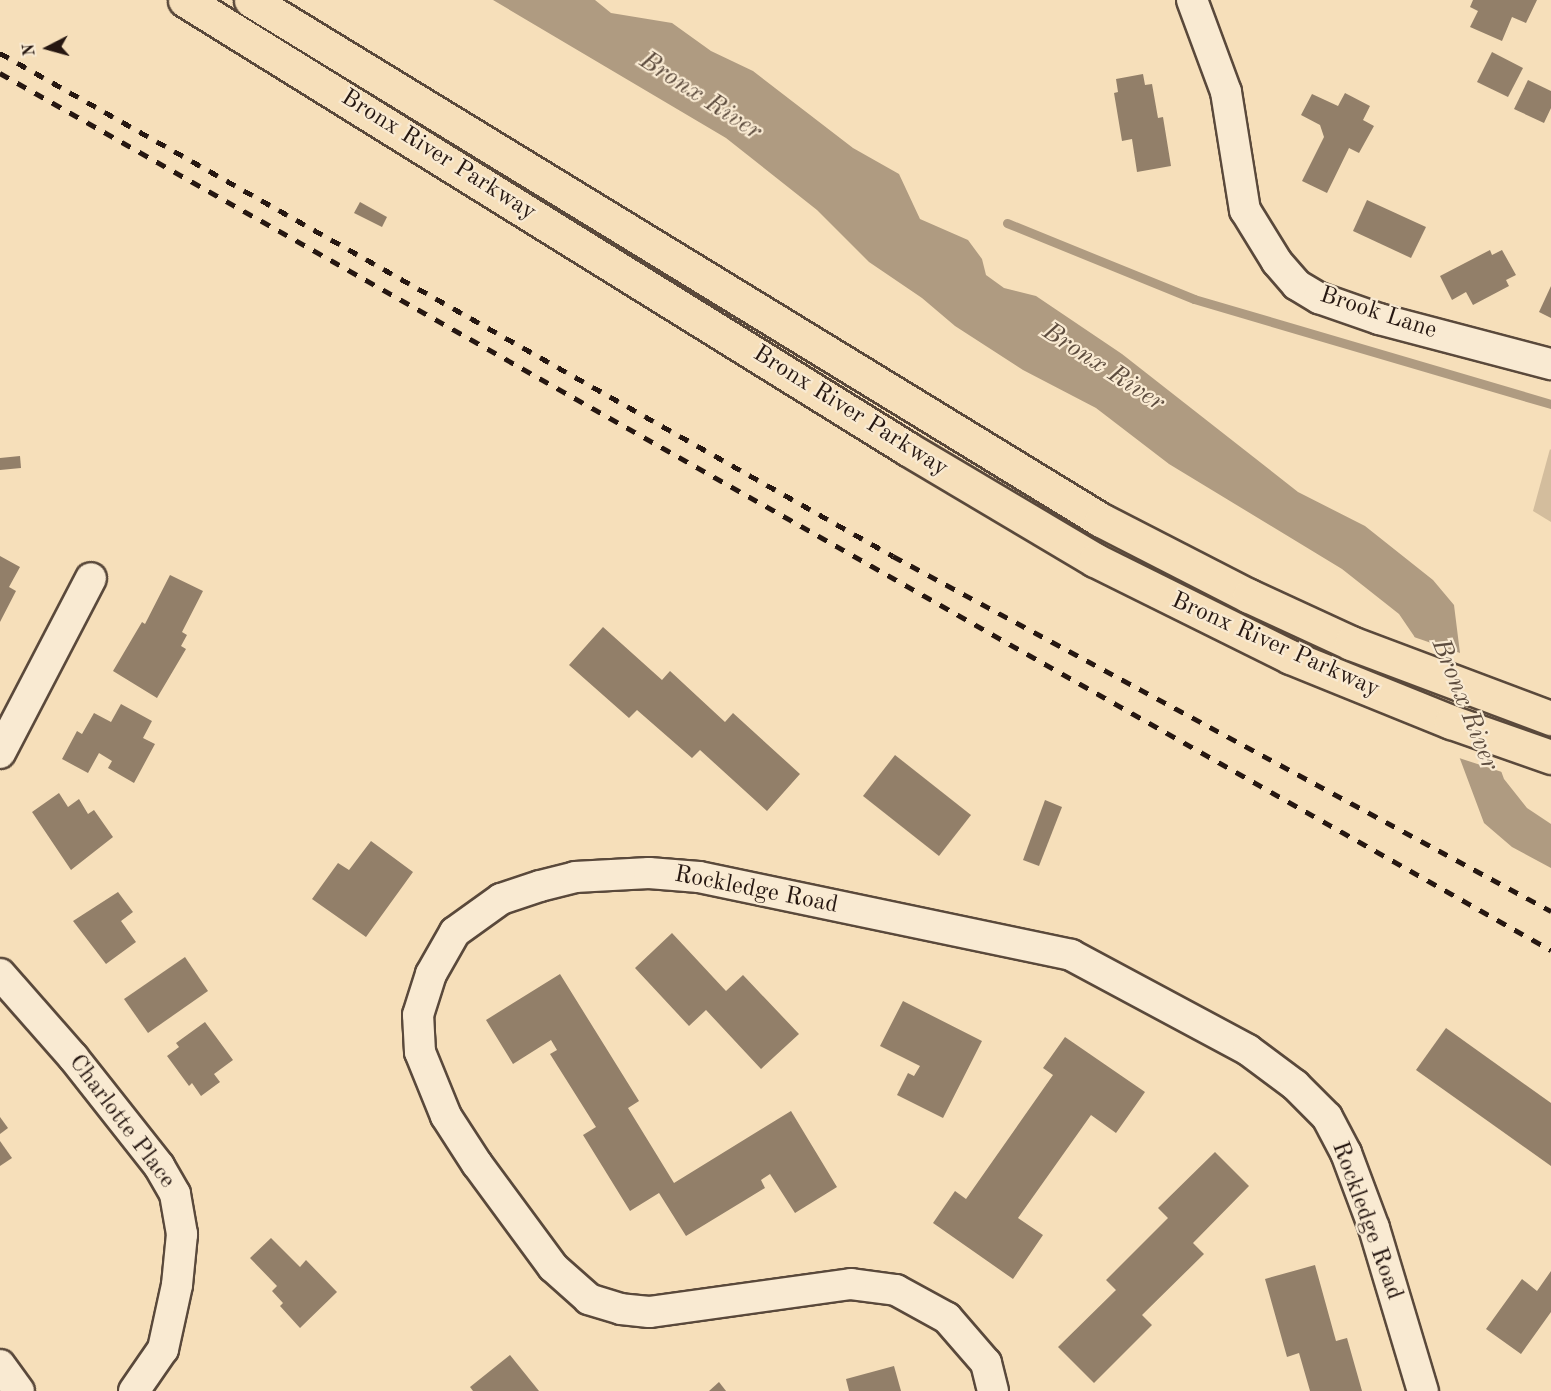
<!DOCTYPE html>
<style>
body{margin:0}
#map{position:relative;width:1551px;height:1391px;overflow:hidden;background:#f6dfba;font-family:"Old Standard TT",serif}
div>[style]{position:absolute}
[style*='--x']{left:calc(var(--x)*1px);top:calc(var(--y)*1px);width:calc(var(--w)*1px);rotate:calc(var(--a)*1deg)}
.green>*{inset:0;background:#d3bd9d}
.water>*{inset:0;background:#af9b81}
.pier>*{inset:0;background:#f6dfba}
.stream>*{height:9px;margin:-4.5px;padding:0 4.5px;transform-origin:4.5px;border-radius:4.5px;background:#af9b81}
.building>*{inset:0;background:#927f69}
.roads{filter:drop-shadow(2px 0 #5a493b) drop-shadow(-2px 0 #5a493b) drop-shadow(0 2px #5a493b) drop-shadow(0 -2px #5a493b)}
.street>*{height:30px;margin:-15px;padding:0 15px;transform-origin:15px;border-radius:15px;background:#f9ead2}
.highway>*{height:33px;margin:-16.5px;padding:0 16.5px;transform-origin:16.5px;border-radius:16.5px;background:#f6dfba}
.rail>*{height:4.5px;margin-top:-2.25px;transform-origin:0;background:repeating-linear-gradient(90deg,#261711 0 10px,transparent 0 20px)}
span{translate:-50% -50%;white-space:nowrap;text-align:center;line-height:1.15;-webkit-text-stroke:4.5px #f9ead2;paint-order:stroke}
.street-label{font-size:24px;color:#261711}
.water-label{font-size:26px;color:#5d4c3e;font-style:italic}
.north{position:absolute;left:18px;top:18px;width:60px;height:60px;-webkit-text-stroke:4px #f9ead2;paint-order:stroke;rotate:264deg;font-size:16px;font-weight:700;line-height:24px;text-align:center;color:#261711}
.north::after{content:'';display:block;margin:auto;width:21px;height:27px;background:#261711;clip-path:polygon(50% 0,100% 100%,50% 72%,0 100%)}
</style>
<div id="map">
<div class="green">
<div style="clip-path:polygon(1550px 449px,1551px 450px,1551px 522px,1533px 511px)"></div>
</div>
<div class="water">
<div style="clip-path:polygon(493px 0,595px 0,611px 13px,672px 23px,711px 51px,753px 71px,853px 148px,899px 174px,920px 219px,968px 240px,982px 259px,986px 275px,1004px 288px,1036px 296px,1122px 354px,1298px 492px,1365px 526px,1433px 580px,1454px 605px,1461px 661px,1504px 779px,1527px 808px,1551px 824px,1551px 868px,1512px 847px,1484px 823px,1414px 636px,1399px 614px,1342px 569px,1169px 464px,1096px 408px,1023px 370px,955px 326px,922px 298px,869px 262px,817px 210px,726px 138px)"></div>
</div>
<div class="pier">
<div style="clip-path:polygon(1411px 636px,1463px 654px,1505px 773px,1456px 757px)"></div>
</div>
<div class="stream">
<div style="--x:1007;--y:223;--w:202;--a:22.1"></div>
<div style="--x:1194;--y:299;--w:372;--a:16.4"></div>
</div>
<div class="building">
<div style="clip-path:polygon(1473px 0,1537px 0,1526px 23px,1512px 17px,1502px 41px,1470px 27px,1478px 11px,1470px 7px)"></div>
<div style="clip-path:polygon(1492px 52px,1523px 68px,1508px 97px,1477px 82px)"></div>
<div style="clip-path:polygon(1143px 74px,1145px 85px,1152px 84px,1158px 118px,1163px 117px,1171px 166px,1137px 172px,1132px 139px,1122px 141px,1114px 93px,1118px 92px,1116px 79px)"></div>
<div style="clip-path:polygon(1528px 80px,1551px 91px,1551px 108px,1544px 123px,1514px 109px)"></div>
<div style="clip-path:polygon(1345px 93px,1370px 106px,1363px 120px,1374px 126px,1359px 153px,1349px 148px,1327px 193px,1302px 181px,1324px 137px,1320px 125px,1301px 115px,1312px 94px,1338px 106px)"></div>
<div style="clip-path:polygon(1367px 200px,1426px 227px,1411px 258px,1353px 231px)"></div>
<div style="clip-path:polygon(360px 202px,387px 217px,382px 227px,354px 213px)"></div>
<div style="clip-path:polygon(1490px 250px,1492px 255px,1502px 250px,1516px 275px,1506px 280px,1509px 286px,1473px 305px,1466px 292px,1452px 300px,1440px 276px)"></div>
<div style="clip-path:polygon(1551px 286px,1551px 318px,1539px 312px)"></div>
<div style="clip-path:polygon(20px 456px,21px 468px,0 470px,0 458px)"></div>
<div style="clip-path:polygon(0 556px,20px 567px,9px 587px,16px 591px,0 622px)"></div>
<div style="clip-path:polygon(170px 575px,203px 591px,182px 632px,187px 635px,181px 646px,186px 649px,157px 698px,113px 671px,142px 622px,145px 624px)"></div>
<div style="clip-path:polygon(603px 627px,662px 680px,670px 671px,725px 722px,733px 713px,800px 774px,767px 811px,700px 750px,692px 758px,637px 710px,629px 718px,569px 665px)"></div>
<div style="clip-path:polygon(121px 704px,152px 721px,143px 738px,155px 744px,134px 783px,108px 768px,112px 761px,99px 753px,88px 773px,62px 759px,77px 731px,82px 734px,94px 713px,111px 722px)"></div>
<div style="clip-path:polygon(895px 755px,971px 815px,939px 856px,863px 796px)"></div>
<div style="clip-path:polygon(59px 793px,68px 807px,79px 799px,88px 814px,94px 810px,113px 837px,71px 870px,32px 812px)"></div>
<div style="clip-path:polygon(1045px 800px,1062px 807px,1039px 866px,1023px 860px)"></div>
<div style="clip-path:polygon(371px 841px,413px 872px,366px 937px,312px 899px,338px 863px,349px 870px)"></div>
<div style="clip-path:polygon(118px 892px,133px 912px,121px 921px,136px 942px,106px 964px,73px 921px)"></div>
<div style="clip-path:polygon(672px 933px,726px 991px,743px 975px,799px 1034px,761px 1069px,706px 1010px,689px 1026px,635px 968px)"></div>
<div style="clip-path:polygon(185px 957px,208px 991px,148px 1033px,124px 999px)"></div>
<div style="clip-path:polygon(560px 974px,639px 1101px,628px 1108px,674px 1183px,791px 1111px,837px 1187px,795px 1213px,770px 1174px,761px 1180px,765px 1188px,686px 1236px,659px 1193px,630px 1211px,583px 1135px,596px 1127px,550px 1054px,557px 1050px,551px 1040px,513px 1064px,486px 1020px)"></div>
<div style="clip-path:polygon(903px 1001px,982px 1041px,943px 1118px,897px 1095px,908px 1073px,914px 1076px,920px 1066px,880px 1046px)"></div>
<div style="clip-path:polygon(205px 1022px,233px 1060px,214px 1074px,220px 1082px,201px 1096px,192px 1083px,189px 1086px,167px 1056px,179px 1047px,176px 1043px)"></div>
<div style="clip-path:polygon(1446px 1028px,1551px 1103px,1551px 1166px,1416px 1070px)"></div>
<div style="clip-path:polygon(1065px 1037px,1145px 1092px,1116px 1133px,1091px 1115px,1018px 1218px,1043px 1235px,1013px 1279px,933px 1223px,955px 1191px,966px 1199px,1053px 1075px,1043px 1068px)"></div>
<div style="clip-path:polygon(0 1117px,8px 1128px,0 1134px)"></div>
<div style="clip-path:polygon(0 1141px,12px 1158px,0 1166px)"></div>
<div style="clip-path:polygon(1215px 1152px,1249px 1186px,1193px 1243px,1204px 1254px,1142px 1315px,1152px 1325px,1094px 1383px,1058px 1347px,1116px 1290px,1106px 1280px,1168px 1218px,1158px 1208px)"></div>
<div style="clip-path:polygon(271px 1238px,300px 1267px,306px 1260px,337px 1292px,300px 1328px,280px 1306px,283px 1303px,272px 1291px,277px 1286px,250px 1258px)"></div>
<div style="clip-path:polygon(1315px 1265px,1336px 1341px,1347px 1338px,1362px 1391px,1310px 1391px,1299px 1353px,1287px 1357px,1265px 1279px)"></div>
<div style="clip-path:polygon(1551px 1271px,1551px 1312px,1521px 1354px,1486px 1329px,1522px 1279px,1537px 1291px)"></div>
<div style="clip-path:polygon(510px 1355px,539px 1391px,473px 1391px,470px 1387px)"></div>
<div style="clip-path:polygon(894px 1366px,901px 1391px,849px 1391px,846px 1379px)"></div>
<div style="clip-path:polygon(719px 1382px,726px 1391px,709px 1391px)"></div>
</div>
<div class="roads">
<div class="street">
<div style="--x:1192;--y:0;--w:98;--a:69.7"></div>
<div style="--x:1226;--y:92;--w:120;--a:80.9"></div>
<div style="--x:1245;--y:210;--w:61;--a:58.4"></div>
<div style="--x:1277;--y:262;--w:30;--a:49"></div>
<div style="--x:1297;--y:285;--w:26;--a:31"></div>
<div style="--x:1319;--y:298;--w:64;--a:19.3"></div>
<div style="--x:1379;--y:319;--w:178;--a:14.7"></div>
<div style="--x:0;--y:753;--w:197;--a:-62.5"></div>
<div style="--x:0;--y:974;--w:111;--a:48.7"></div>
<div style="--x:73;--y:1057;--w:139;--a:51.7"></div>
<div style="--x:159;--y:1166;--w:32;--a:60"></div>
<div style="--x:175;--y:1194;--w:41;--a:80.1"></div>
<div style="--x:182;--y:1234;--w:51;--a:95.6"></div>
<div style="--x:177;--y:1285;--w:66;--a:102.3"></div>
<div style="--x:163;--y:1349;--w:51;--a:124.6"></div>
<div style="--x:0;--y:1365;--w:32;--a:54"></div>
<div style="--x:993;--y:1391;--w:29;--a:-104"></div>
<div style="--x:986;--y:1363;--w:60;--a:-130.9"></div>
<div style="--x:947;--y:1318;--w:58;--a:-151.2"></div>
<div style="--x:896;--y:1290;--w:45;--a:-172.4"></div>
<div style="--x:851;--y:1284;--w:204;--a:172.1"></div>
<div style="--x:649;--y:1312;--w:28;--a:-174"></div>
<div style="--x:621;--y:1309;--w:34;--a:-163"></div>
<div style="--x:589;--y:1299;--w:48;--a:-138.4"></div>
<div style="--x:553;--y:1267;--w:128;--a:-126.4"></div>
<div style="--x:477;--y:1164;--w:57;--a:-122.9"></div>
<div style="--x:446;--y:1116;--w:69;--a:-112.1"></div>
<div style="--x:420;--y:1052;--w:37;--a:-93"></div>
<div style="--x:418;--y:1015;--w:43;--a:-72.4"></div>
<div style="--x:431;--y:974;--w:48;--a:-60.3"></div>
<div style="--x:455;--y:932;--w:57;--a:-35.7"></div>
<div style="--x:501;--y:899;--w:41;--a:-18.4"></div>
<div style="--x:540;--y:886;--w:36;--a:-14"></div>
<div style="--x:575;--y:877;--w:74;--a:-3.1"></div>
<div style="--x:649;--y:873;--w:50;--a:4.6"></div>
<div style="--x:699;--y:877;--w:380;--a:11.8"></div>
<div style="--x:1071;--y:955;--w:201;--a:28.2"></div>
<div style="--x:1248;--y:1050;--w:59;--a:36.7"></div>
<div style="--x:1295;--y:1085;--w:45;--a:45"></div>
<div style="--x:1327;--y:1117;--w:41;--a:62.2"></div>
<div style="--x:1346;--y:1153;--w:80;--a:69.5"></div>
<div style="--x:1374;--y:1228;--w:170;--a:73.3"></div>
</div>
<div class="highway">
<div style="--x:185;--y:0;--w:851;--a:31.84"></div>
<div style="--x:908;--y:449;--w:217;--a:30.7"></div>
<div style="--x:1095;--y:560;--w:218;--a:26.4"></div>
<div style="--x:1290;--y:657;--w:174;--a:22"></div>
<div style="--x:1451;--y:722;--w:106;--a:19.3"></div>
<div style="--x:251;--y:0;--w:996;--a:31.46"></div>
<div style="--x:1101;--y:520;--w:166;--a:27.2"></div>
<div style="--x:1249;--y:596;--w:112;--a:24.7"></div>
<div style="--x:1351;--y:643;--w:214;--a:20.6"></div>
</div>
</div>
<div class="rail">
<div style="--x:0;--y:53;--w:1025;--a:29.39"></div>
<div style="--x:893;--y:556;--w:748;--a:28.35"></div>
<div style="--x:0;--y:73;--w:1782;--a:29.49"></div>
</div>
<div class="street-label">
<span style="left:438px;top:156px;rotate:32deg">Bronx River Parkway</span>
<span style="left:1378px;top:314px;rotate:18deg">Brook Lane</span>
<span style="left:850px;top:412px;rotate:32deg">Bronx River Parkway</span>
<span style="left:1275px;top:646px;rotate:24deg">Bronx River Parkway</span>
<span style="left:756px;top:891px;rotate:11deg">Rockledge Road</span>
<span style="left:121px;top:1122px;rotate:53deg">Charlotte Place</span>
<span style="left:1366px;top:1221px;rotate:70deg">Rockledge Road</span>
</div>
<div class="water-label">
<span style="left:700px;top:97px;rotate:33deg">Bronx River</span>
<span style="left:1103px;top:368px;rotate:33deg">Bronx River</span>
<span style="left:1464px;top:705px;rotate:68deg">Bronx River</span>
</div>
<div class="north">N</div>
</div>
